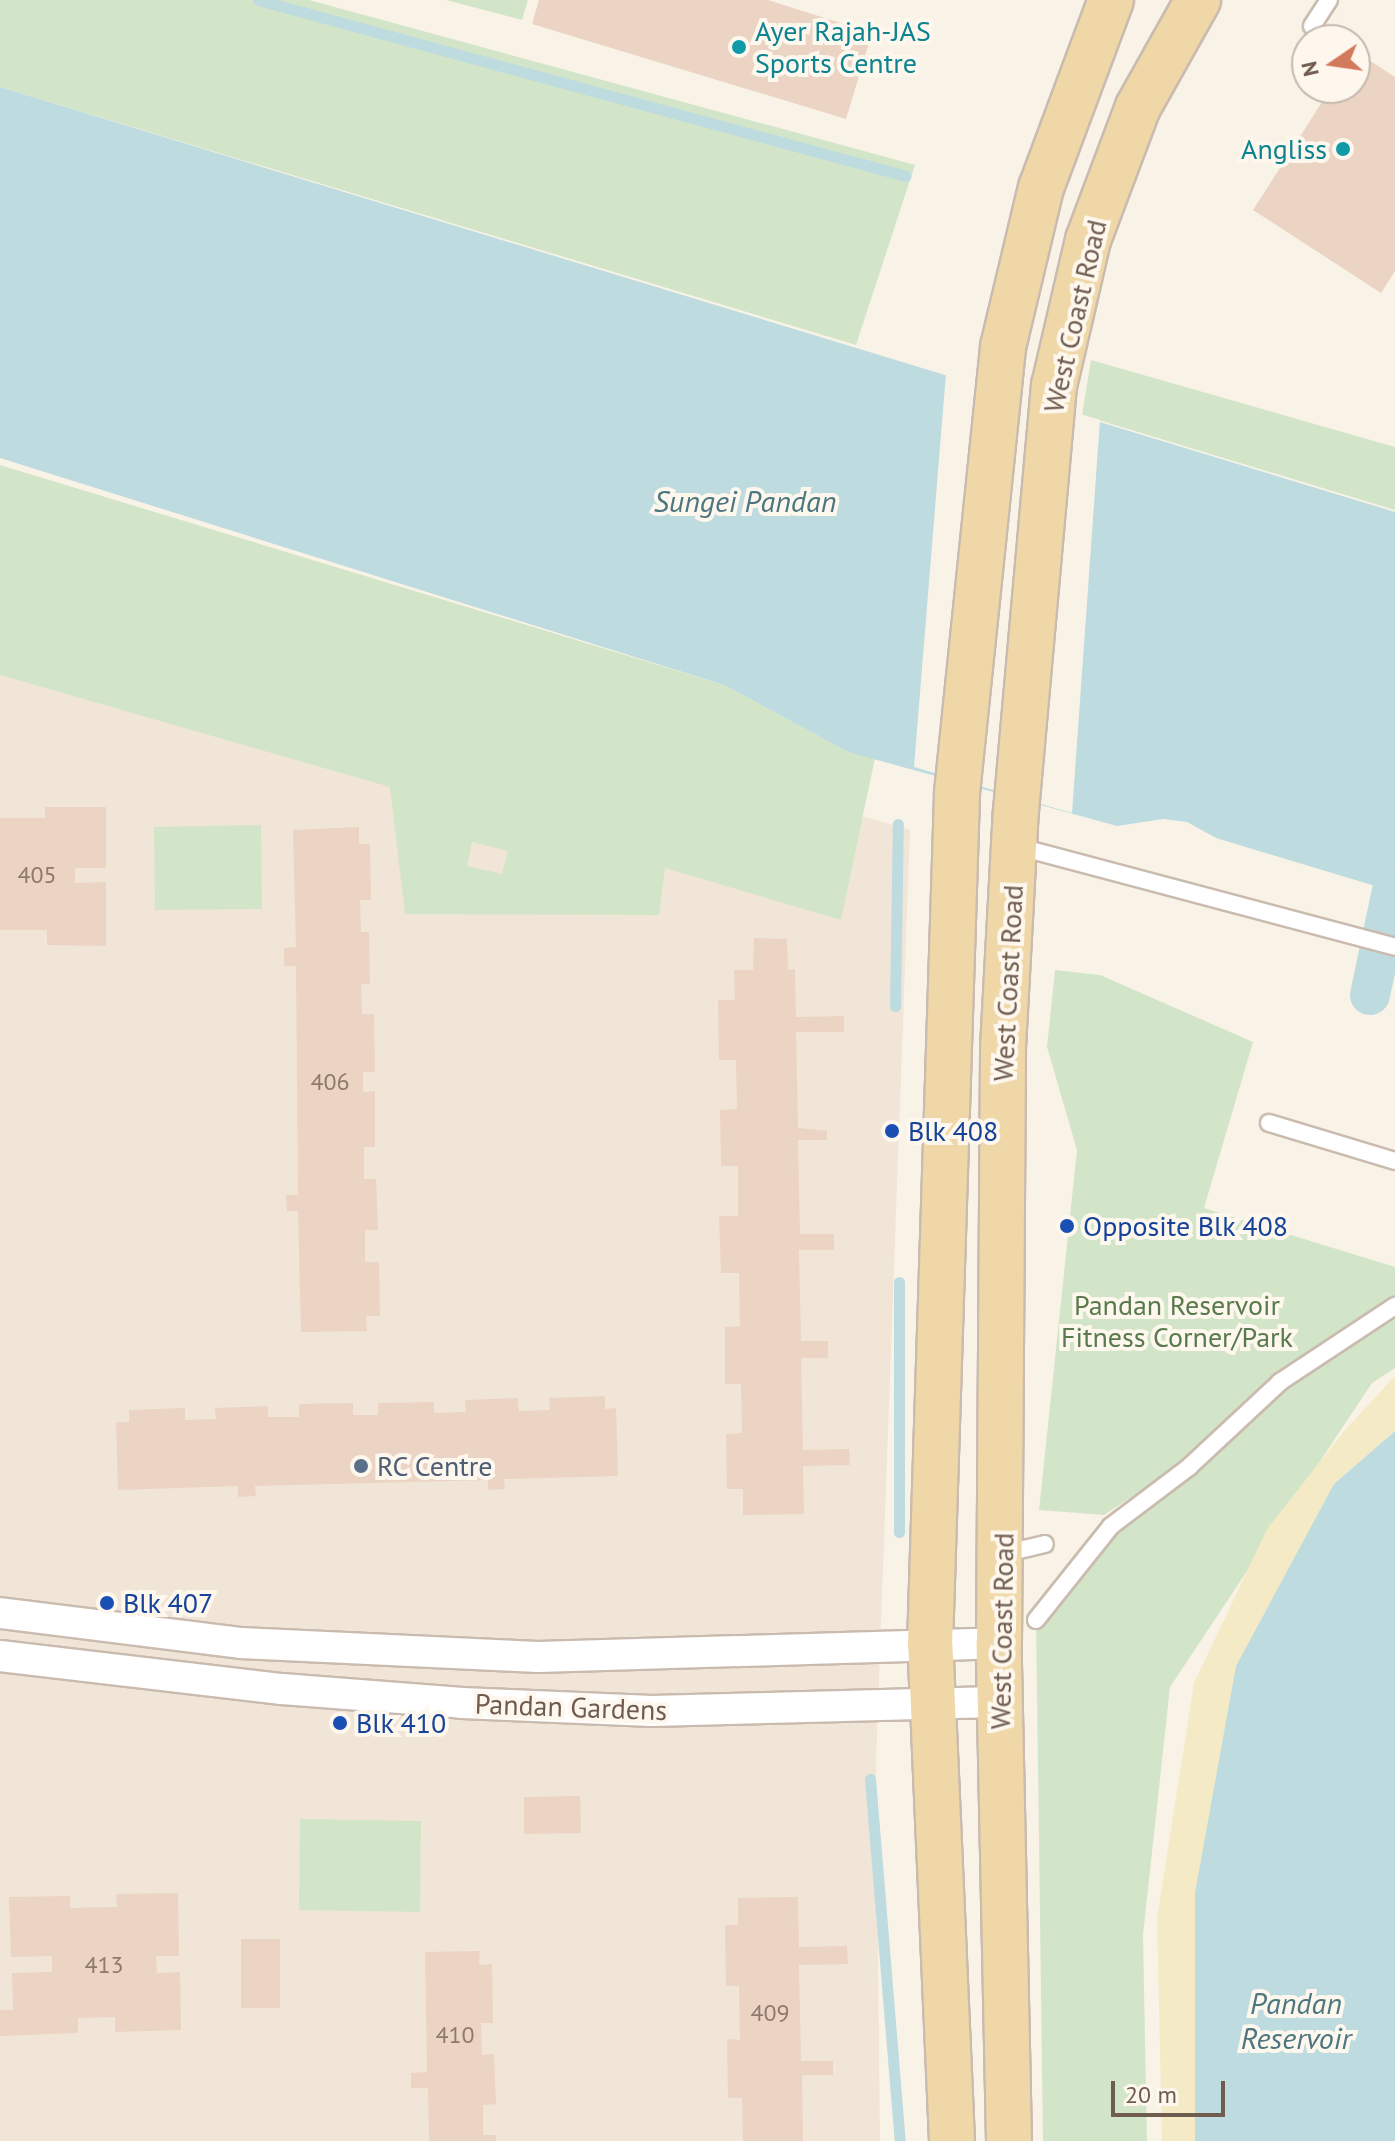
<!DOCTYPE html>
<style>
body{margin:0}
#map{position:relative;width:1395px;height:2141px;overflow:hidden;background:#f9f3e7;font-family:"PT Sans",sans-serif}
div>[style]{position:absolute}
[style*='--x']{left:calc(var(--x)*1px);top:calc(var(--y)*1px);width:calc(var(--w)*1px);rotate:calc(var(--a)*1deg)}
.residential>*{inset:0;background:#f0e5d7}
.green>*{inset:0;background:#d3e5c8}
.sand>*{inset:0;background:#f4ebc6}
.water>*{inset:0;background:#bedbe0}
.pier>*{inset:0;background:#f9f3e7}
.stream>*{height:11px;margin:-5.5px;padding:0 5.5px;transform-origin:5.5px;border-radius:5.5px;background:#bedbe0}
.canal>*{height:40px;margin:-20px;padding:0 20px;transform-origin:20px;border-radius:20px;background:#bedbe0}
.building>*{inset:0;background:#ebd4c3}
.roads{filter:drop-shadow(2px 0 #cabbaf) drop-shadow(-2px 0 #cabbaf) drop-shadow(0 2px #cabbaf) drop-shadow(0 -2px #cabbaf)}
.service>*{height:16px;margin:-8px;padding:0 8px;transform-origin:8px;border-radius:8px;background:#fff}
.minor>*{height:30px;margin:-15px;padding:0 15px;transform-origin:15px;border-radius:15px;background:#fff}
.primary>*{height:44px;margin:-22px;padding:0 22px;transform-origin:22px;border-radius:22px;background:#efd7a8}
.dots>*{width:22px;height:22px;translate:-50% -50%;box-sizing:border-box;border:4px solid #fdf7ed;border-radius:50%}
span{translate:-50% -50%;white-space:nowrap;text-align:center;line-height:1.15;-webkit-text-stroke:8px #fdf7ed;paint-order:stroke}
.number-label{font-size:24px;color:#8f796c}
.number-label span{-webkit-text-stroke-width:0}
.culture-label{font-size:28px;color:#0d838f}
.left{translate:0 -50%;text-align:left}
.right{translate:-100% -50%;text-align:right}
.street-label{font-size:28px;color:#705b4f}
.transit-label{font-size:28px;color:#164399}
.park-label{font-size:28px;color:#587a4c}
.service-label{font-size:28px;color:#4e5e75}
.water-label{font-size:30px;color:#4c7680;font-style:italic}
.north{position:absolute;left:1291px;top:24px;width:80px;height:80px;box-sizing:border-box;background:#fdf7ed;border:2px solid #c5b9ae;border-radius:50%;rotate:257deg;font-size:22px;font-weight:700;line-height:32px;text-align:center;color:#705b4f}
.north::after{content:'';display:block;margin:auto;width:28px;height:36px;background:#d37a5d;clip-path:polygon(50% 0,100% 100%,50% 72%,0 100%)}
.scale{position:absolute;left:1111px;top:2081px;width:114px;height:36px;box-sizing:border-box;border:4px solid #705b4f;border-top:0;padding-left:10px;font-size:24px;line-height:28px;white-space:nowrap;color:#705b4f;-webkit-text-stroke:6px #fdf7ed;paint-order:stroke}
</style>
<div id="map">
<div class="residential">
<div style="clip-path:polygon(0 566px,910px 830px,876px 1761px,880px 2141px,0 2141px)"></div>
</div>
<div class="green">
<div style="clip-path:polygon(0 0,309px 0,915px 165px,856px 345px,0 87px)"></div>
<div style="clip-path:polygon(446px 0,528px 0,522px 20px)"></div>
<div style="clip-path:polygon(1091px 360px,1395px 447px,1395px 510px,1082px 415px)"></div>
<div style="clip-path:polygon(evenodd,0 465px,724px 685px,848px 752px,875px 758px,841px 920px,665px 868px,659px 915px,405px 914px,390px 787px,0 675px,0 465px,472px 842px,508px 851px,502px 874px,467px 866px,472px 842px)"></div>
<div style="clip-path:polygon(261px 825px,262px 909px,155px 910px,154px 827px)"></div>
<div style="clip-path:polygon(1055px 970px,1100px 975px,1253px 1042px,1204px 1208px,1395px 1267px,1395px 1368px,1372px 1383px,1170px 1687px,1143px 1935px,1147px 2141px,1043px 2141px,1036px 1620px,1142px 1490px,1104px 1515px,1039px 1510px,1077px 1150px,1047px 1047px)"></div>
<div style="clip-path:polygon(300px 1819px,421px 1821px,420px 1912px,299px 1910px)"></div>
</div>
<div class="sand">
<div style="clip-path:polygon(1395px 1376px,1395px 1431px,1334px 1484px,1195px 1893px,1195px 2141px,1162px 2141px,1157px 1918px,1194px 1683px,1267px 1529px,1344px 1431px)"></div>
</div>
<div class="water">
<div style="clip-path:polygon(0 87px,1395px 512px,1395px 892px,1216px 838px,1187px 822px,1163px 819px,1117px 826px,848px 752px,724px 685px,0 458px)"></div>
<div style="clip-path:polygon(1395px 1431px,1395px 2141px,1195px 2141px,1195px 1893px,1236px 1666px,1334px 1484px)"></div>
</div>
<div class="pier">
<div style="clip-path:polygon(946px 373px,1100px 420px,1072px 813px,914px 767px)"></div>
</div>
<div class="stream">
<div style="--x:258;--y:0;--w:671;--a:15.2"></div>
<div style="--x:895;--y:1006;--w:182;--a:-89.1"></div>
<div style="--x:899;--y:1532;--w:250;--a:-90"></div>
<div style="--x:870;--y:1779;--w:363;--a:85.3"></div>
</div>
<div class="canal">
<div style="--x:1370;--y:995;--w:106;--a:-78.1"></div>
</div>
<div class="building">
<div style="clip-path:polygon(539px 0,768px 0,872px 33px,846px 119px,532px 24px)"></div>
<div style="clip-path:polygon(1355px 51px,1395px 77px,1395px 271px,1381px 293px,1253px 210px,1331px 88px,1355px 88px)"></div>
<div style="clip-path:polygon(45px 807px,106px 807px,106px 868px,75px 868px,75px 883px,106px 882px,106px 946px,47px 945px,47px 930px,0 930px,0 818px,45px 818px)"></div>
<div style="clip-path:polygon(359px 827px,359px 844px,370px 844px,371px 900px,360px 900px,361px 932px,369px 932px,370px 984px,361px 984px,362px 1014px,374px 1014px,375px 1072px,363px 1072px,363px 1092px,375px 1091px,375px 1147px,364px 1147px,364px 1179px,376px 1179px,378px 1230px,365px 1230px,365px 1262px,379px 1262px,380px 1316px,366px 1316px,367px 1331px,301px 1332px,298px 1211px,287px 1211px,286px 1195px,298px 1195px,296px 966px,284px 966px,284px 948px,296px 947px,293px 830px)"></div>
<div style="clip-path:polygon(754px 938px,787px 939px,788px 970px,795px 969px,796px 1017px,844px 1016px,844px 1032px,796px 1032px,798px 1128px,827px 1131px,827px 1140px,798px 1140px,800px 1234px,834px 1234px,834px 1250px,799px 1250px,801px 1341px,828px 1341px,828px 1358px,801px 1358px,803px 1450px,849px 1449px,850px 1465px,803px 1466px,804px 1514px,743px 1515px,743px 1489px,727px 1489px,726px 1434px,742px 1433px,741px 1384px,725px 1384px,725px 1327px,740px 1326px,739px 1273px,721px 1273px,719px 1216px,738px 1216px,738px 1166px,721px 1166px,720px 1110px,737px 1109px,736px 1060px,719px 1060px,718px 1000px,735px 1000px,734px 970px,753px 970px)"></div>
<div style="clip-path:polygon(605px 1396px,605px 1409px,616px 1408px,618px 1476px,504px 1479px,505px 1489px,488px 1490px,488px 1480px,255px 1486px,256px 1496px,238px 1497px,238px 1486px,118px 1490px,116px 1422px,129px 1422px,129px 1410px,185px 1408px,185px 1420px,216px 1419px,215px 1408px,268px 1406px,268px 1417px,299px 1417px,299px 1404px,353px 1403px,353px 1415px,378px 1415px,378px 1403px,434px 1402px,434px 1413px,466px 1412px,465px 1400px,518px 1398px,519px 1411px,550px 1410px,549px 1398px)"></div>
<div style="clip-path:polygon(580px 1796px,581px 1833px,524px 1834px,524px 1797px)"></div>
<div style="clip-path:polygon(178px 1893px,179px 1956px,156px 1956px,157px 1973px,180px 1972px,181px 2030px,115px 2032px,115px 2017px,78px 2018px,78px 2033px,0 2036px,0 2010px,13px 2010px,12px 1973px,52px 1972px,52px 1956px,11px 1957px,9px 1897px,70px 1896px,70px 1908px,117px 1907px,116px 1894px)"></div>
<div style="clip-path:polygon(798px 1897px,799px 1947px,847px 1946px,848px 1964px,799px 1965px,801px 2061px,833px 2061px,833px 2075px,802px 2075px,803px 2141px,743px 2141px,742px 2098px,728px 2098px,727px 2039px,740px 2040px,739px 1986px,726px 1986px,725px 1925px,738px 1925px,738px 1898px)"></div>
<div style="clip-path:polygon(241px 1939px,280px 1939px,280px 2008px,241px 2008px)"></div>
<div style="clip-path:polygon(480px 1951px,479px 1965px,492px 1964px,493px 2023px,481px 2023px,482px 2055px,494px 2054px,496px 2104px,483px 2105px,483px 2135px,496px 2135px,496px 2141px,429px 2141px,428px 2088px,411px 2088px,411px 2073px,427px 2072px,425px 1952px)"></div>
</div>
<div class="roads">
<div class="service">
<div style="--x:1312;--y:26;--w:31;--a:-57"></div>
<div style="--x:1016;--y:846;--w:392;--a:14.9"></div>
<div style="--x:1269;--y:1123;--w:132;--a:16.8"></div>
<div style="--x:1003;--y:1554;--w:43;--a:-13.4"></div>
<div style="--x:1036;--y:1620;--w:120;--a:-51.4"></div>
<div style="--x:1111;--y:1526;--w:98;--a:-37.1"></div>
<div style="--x:1189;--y:1467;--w:125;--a:-43"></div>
<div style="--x:1280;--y:1382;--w:138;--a:-33.5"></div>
</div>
<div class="minor">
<div style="--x:0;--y:1613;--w:243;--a:7.1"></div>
<div style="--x:241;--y:1643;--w:297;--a:2.7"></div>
<div style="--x:538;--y:1657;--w:461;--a:-1.7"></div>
<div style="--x:0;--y:1656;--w:284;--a:6.7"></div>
<div style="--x:282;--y:1689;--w:181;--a:4.4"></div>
<div style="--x:462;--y:1703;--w:190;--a:2.4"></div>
<div style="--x:652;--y:1711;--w:348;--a:-1.5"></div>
</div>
<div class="primary">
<div style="--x:952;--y:2141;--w:496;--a:-92.5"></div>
<div style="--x:930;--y:1645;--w:852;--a:-88.18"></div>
<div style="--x:957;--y:793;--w:448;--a:-84.1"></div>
<div style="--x:1003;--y:347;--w:163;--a:-76.6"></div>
<div style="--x:1041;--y:188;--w:201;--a:-69.6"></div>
<div style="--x:1009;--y:2141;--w:498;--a:-91.2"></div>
<div style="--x:999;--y:1643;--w:595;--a:-89.61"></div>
<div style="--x:1003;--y:1048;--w:237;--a:-86.9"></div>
<div style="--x:1016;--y:811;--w:427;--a:-84.9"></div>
<div style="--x:1054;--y:386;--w:150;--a:-76.9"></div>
<div style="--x:1088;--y:240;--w:142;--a:-69.4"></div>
<div style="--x:1138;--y:107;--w:123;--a:-60.7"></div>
</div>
</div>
<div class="dots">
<div style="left:739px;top:47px;background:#0f9aa8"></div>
<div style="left:1343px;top:149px;background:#0f9aa8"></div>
<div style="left:892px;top:1131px;background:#1a4fb4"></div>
<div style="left:1067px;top:1226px;background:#1a4fb4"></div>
<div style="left:361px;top:1466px;background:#5c6f8a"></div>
<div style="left:107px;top:1603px;background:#1a4fb4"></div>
<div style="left:340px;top:1723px;background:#1a4fb4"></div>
</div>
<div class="number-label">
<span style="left:37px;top:875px">405</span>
<span style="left:330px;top:1082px">406</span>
<span style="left:104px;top:1965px">413</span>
<span style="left:770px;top:2013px">409</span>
<span style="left:455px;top:2035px">410</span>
</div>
<div class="culture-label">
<span class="left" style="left:755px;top:47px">Ayer Rajah-JAS<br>Sports Centre</span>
<span class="right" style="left:1327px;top:149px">Angliss</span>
</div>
<div class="street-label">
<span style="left:1075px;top:316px;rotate:-77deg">West Coast Road</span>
<span style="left:1008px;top:983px;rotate:-87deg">West Coast Road</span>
<span style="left:1002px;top:1631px;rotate:-89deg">West Coast Road</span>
<span style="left:571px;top:1707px;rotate:2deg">Pandan Gardens</span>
</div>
<div class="transit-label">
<span class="left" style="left:908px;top:1131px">Blk 408</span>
<span class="left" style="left:1083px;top:1226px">Opposite Blk 408</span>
<span class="left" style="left:123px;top:1603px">Blk 407</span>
<span class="left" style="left:356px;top:1723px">Blk 410</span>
</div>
<div class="park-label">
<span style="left:1177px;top:1321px">Pandan Reservoir<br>Fitness Corner/Park</span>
</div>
<div class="service-label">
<span class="left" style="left:377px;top:1466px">RC Centre</span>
</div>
<div class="water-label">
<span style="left:745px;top:501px">Sungei Pandan</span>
<span style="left:1296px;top:2020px">Pandan<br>Reservoir</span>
</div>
<div class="north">N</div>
<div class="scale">20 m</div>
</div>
